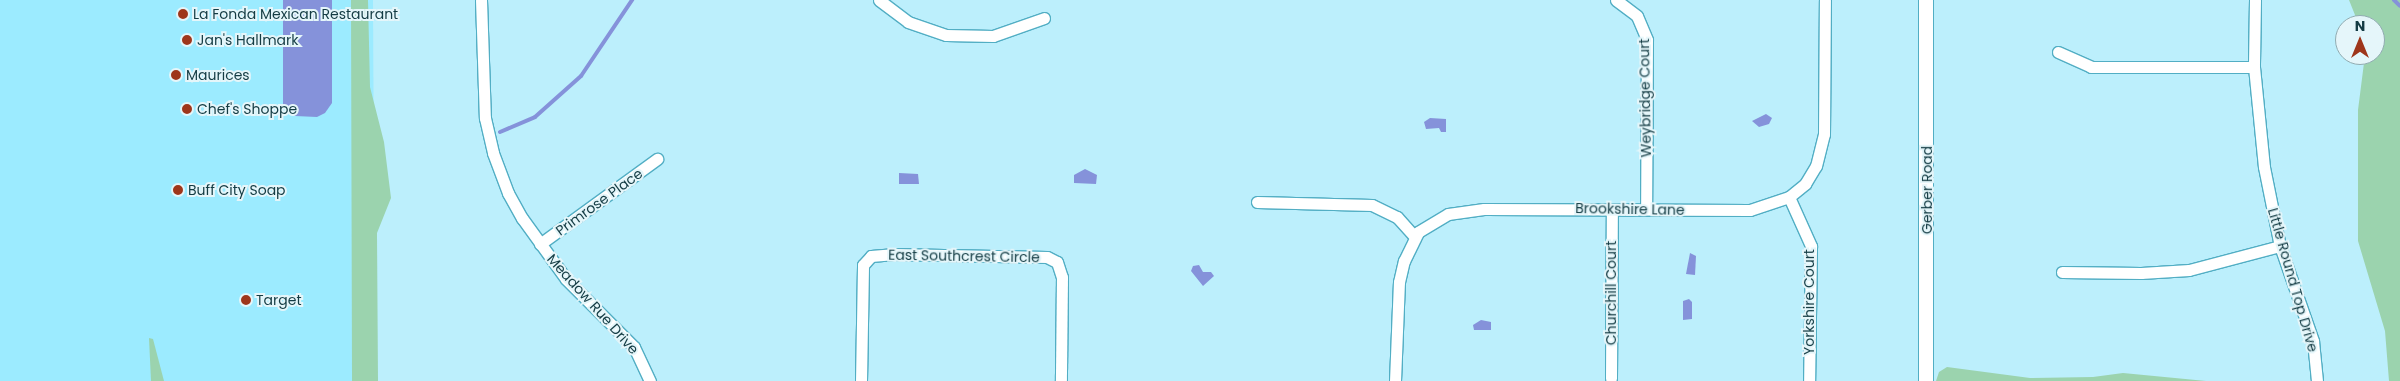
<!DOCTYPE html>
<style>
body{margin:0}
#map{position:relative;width:2400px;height:381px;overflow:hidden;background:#bceffc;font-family:Poppins,sans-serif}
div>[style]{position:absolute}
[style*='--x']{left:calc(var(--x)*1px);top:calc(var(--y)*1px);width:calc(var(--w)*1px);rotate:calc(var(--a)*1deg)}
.built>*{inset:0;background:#9cebff}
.green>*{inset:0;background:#9bd3ae}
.water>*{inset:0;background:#8592da}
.stream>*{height:4px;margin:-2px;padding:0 2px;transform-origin:2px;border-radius:2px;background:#8592da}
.roads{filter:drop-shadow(1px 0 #52aec4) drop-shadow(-1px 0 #52aec4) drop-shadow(0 1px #52aec4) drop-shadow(0 -1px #52aec4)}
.minor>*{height:11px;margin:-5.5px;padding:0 5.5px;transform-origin:5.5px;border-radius:5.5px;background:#fff}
.tertiary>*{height:14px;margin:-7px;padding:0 7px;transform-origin:7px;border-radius:7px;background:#fff}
.dots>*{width:14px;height:14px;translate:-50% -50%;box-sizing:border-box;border:2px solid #e5f6fa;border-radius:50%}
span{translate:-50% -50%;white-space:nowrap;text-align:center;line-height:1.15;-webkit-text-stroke:4px #e5f6fa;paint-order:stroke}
.poi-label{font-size:14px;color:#143c44}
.left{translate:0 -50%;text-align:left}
.street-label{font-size:14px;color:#143c44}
.north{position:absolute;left:2335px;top:15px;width:50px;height:50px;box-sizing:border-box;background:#e5f6fa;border:1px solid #91acb1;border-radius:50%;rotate:0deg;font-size:14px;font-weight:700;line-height:20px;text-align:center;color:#143c44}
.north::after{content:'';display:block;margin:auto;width:18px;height:22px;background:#9e361b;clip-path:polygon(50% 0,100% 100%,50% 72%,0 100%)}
</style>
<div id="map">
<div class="built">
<div style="clip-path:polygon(0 0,373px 0,375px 381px,0 381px)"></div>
</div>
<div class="green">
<div style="clip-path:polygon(351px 0,368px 0,370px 87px,384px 142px,391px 198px,377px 233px,378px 381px,352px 381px)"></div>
<div style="clip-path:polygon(2349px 0,2400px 0,2400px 381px,2389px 381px,2385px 331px,2358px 241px,2358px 110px,2365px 55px,2375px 55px,2375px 25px,2359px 25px)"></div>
<div style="clip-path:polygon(149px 338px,153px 339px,164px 381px,151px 381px)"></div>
<div style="clip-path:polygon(1947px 367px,2030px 378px,2093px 377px,2123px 373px,2206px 381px,1936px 381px,1939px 372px)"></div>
</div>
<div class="water">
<div style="clip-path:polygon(283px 0,332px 0,332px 103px,325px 113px,317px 117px,295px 116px,283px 107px)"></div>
<div style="clip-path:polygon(1766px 114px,1772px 118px,1769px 124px,1759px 127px,1752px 121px)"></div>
<div style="clip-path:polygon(1430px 118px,1446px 119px,1446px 132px,1441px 132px,1439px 128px,1426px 129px,1424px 122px)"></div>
<div style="clip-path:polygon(1085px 169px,1097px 175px,1096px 184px,1074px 183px,1074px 175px)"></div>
<div style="clip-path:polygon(899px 173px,918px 174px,919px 184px,899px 184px)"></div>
<div style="clip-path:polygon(1690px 253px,1696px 256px,1695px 275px,1686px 274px)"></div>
<div style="clip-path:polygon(1199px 265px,1203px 272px,1211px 272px,1214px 276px,1203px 286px,1191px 271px,1193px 266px)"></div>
<div style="clip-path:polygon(1689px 299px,1692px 302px,1692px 319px,1683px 320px,1683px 301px)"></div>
<div style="clip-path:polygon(1481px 320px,1491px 322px,1491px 330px,1474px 330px,1473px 325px)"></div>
</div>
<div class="stream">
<div style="--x:2394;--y:0;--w:8;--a:45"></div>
<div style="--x:500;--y:132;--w:38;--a:-23"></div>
<div style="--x:535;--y:117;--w:62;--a:-41.7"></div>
<div style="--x:581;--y:76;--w:92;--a:-56.1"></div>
</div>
<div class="roads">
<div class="minor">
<div style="--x:481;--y:0;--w:118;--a:88.1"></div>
<div style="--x:485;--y:118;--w:36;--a:77"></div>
<div style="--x:493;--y:153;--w:43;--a:69.4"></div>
<div style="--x:508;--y:193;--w:29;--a:61"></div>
<div style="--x:522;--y:218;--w:75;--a:54.2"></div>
<div style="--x:566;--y:279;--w:96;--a:45"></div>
<div style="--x:634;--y:347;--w:38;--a:65"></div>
<div style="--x:879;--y:0;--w:36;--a:37"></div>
<div style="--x:908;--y:22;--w:40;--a:18.9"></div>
<div style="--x:946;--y:35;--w:47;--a:1.2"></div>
<div style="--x:993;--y:36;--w:54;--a:-19.4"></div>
<div style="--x:1616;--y:0;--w:26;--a:37"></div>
<div style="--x:1637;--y:16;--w:26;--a:67"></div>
<div style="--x:1647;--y:40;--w:169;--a:90.3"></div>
<div style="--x:2255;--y:0;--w:67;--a:90.9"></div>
<div style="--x:2254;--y:67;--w:100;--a:84.3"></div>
<div style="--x:2264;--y:167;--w:81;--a:78.6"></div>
<div style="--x:2280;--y:246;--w:101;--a:70.8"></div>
<div style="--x:2313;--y:341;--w:40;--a:84.3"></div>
<div style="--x:2058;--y:52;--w:36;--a:24"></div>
<div style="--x:2091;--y:67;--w:163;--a:0"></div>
<div style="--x:1789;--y:197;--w:54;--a:65.8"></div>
<div style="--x:1811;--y:246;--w:135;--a:90.8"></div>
<div style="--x:1257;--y:202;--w:115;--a:1.5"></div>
<div style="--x:1372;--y:205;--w:28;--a:26"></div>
<div style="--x:1397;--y:217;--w:25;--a:48"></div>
<div style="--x:540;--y:244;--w:145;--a:-36"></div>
<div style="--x:2062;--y:272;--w:79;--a:0.7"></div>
<div style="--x:2141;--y:273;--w:48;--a:-3.6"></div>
<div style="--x:2189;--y:270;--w:94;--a:-14.8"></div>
<div style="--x:1611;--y:378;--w:169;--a:-89.7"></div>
<div style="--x:861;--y:381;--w:116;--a:-89"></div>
<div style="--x:863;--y:265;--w:12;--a:-48"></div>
<div style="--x:871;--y:256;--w:21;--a:-5"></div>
<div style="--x:892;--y:254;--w:155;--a:1.1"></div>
<div style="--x:1047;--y:257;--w:11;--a:27"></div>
<div style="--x:1057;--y:262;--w:16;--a:72"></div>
<div style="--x:1062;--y:277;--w:104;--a:90.6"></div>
<div style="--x:1395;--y:381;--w:99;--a:-87.7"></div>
<div style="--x:1399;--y:282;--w:22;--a:-77"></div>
<div style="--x:1404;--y:261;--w:32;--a:-64"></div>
<div style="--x:1418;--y:232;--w:35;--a:-31"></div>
<div style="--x:1448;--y:214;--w:36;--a:-8"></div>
<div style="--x:1484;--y:209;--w:266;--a:0.2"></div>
<div style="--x:1750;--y:210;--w:41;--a:-18.4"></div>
<div style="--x:1789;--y:197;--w:21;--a:-39"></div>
<div style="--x:1805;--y:184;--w:21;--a:-59"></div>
<div style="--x:1816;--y:166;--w:33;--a:-76"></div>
<div style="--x:1824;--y:134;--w:134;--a:-89.6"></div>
</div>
<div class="tertiary">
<div style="--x:1926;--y:381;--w:381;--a:-90"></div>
</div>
</div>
<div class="dots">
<div style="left:183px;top:14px;background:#9e361b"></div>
<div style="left:187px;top:40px;background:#9e361b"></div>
<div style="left:176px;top:75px;background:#9e361b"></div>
<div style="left:187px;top:109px;background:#9e361b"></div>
<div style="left:178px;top:190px;background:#9e361b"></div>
<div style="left:246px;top:300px;background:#9e361b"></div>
</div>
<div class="poi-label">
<span class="left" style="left:193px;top:14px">La Fonda Mexican Restaurant</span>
<span class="left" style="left:197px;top:40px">Jan's Hallmark</span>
<span class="left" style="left:186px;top:75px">Maurices</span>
<span class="left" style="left:197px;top:109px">Chef's Shoppe</span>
<span class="left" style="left:188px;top:190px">Buff City Soap</span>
<span class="left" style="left:256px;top:300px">Target</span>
</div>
<div class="street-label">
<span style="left:1645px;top:98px;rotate:-91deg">Weybridge Court</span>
<span style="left:1927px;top:190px;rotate:-90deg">Gerber Road</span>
<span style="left:599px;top:202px;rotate:-36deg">Primrose Place</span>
<span style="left:1630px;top:209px;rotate:1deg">Brookshire Lane</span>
<span style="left:964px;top:256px;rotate:1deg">East Southcrest Circle</span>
<span style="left:2293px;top:280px;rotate:74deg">Little Round Top Drive</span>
<span style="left:1611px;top:293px;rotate:-90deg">Churchill Court</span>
<span style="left:1809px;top:302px;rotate:-90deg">Yorkshire Court</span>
<span style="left:593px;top:304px;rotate:48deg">Meadow Rue Drive</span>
</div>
<div class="north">N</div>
</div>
